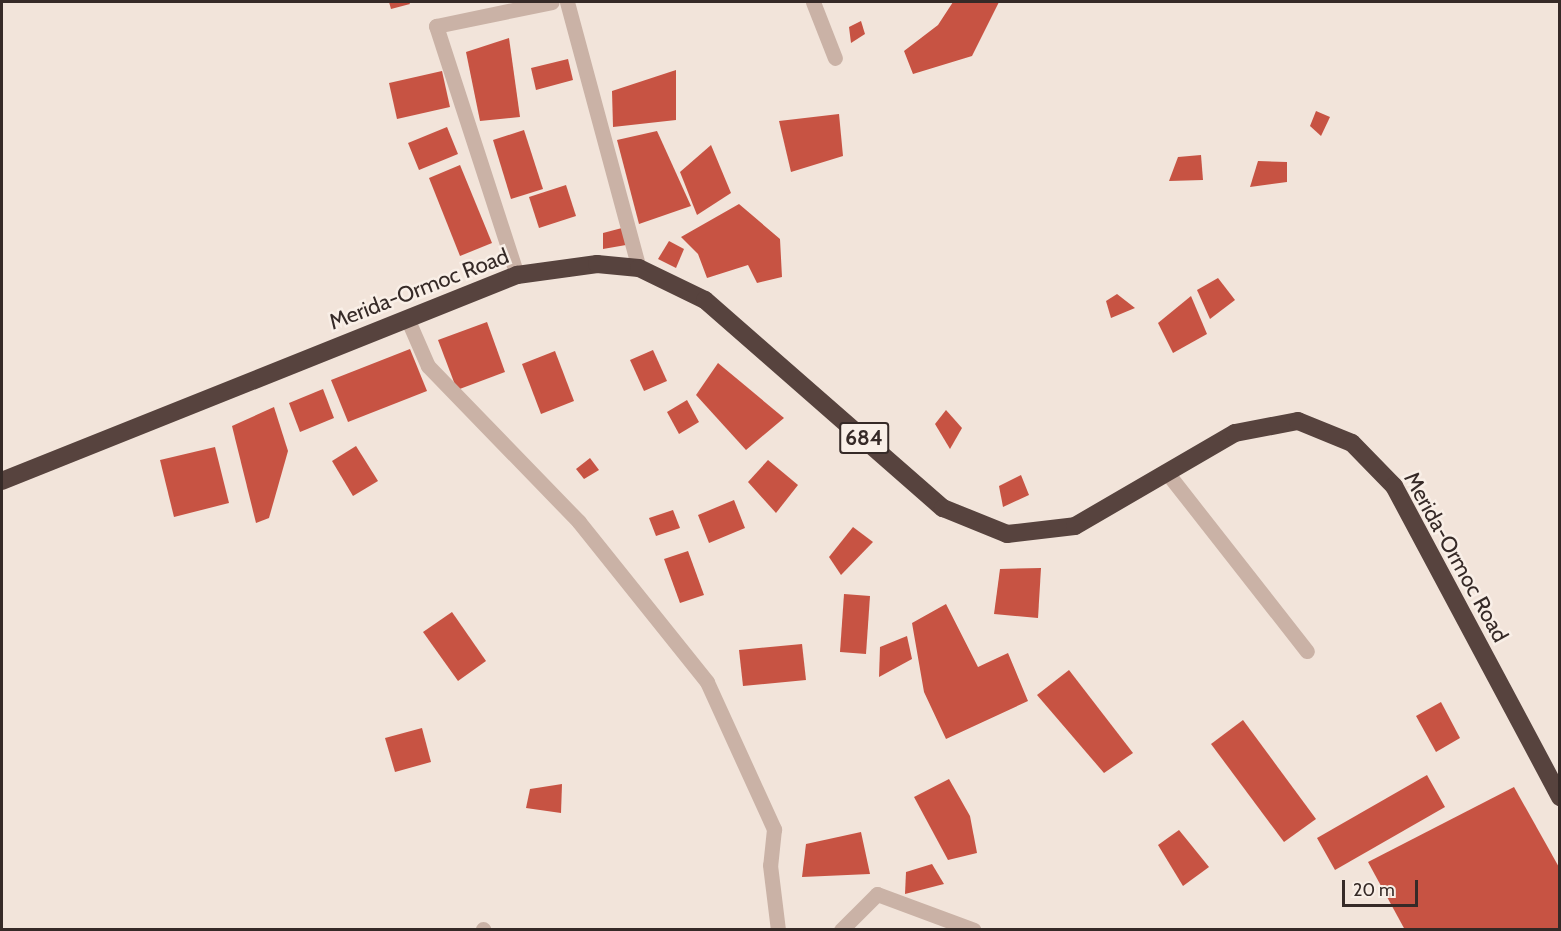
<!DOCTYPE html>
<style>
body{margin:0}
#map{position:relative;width:1561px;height:931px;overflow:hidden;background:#f2e4da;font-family:Cabin,sans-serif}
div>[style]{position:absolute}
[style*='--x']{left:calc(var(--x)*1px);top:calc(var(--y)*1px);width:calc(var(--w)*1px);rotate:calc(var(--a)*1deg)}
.building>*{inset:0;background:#c75343}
.minor>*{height:15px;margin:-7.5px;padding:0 7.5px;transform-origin:7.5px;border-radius:7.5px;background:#cab2a6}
.highway>*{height:18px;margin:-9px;padding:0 9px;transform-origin:9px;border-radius:9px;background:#57433e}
span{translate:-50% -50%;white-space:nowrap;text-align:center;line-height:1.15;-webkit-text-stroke:5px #f9efe7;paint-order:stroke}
.shield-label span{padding:2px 4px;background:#f9efe7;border:2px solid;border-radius:4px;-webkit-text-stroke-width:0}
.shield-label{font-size:21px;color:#362a27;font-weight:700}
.street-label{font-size:22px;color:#362a27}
.frame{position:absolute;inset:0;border:3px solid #362a27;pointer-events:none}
.scale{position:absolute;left:1342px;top:880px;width:76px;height:27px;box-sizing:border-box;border:3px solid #362a27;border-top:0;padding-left:8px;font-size:18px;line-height:21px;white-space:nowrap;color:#362a27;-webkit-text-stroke:4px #f9efe7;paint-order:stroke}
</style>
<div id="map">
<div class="building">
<div style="clip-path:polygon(389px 2px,409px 2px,410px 4px,391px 9px)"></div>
<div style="clip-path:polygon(953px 2px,999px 2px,972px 56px,913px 74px,904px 51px,938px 25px)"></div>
<div style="clip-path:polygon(861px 21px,865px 34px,851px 43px,849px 27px)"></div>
<div style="clip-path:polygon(509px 38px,520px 117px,480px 121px,466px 52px)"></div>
<div style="clip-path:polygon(568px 59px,573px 80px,536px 90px,531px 68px)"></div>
<div style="clip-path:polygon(676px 70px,676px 120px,613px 127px,612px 91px)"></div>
<div style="clip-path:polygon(442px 71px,450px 107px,397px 119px,389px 83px)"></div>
<div style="clip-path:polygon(1316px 111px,1330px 117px,1321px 136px,1310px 126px)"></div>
<div style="clip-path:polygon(839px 114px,843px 156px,791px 172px,779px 121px)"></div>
<div style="clip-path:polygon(447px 127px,458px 154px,419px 170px,408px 143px)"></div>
<div style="clip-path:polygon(524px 130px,543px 189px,511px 199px,493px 140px)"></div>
<div style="clip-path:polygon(657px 131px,691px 206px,639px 224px,617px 140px)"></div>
<div style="clip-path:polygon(711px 145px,731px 193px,697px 215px,680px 172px)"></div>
<div style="clip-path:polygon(1201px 155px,1203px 180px,1169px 181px,1178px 157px)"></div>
<div style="clip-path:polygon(1258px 161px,1287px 162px,1287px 182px,1250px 187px)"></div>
<div style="clip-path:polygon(460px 165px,492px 243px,460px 256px,429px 178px)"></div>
<div style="clip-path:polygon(566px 185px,576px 216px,539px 228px,529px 197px)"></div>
<div style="clip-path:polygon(739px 204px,780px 239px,782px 277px,757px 283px,748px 265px,707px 278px,698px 254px,681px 237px)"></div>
<div style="clip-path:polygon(622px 228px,626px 245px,603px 249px,603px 233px)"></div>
<div style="clip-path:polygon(669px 241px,684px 249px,676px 268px,658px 259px)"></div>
<div style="clip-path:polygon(1218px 278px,1235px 300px,1210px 319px,1197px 290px)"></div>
<div style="clip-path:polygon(1117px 294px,1135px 308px,1111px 318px,1106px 301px)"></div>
<div style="clip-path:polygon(1191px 296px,1207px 334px,1173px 353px,1158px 323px)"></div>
<div style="clip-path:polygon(487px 322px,505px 372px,457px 390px,438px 340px)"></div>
<div style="clip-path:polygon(410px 349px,427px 391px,348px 422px,331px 380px)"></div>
<div style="clip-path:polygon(653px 350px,667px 381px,644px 391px,630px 360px)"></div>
<div style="clip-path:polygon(555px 351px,574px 401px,541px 414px,522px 364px)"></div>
<div style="clip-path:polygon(718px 363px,784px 418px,746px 450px,696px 395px)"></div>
<div style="clip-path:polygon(323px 389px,334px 418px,300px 432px,289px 403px)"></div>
<div style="clip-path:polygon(687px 400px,699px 422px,679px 434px,667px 412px)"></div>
<div style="clip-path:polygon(274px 407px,288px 451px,269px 518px,256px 523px,232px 426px)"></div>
<div style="clip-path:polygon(946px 410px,962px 428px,950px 449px,935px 424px)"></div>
<div style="clip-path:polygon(356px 446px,378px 481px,353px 496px,332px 461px)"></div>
<div style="clip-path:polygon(215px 447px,229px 503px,174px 517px,160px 460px)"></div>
<div style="clip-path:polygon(590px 458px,599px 470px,584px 479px,576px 469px)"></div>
<div style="clip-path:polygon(768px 460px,798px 485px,776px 513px,748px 482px)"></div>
<div style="clip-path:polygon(1021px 475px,1029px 495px,1003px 507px,999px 486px)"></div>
<div style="clip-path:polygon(734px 500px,745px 528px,709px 543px,698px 515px)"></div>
<div style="clip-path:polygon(673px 510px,680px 528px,656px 536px,649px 518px)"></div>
<div style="clip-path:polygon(853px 527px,873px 542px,841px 575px,829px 557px)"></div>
<div style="clip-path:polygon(688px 551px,704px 595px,680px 603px,664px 559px)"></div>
<div style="clip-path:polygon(1041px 568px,1038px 618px,994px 614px,1000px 569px)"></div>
<div style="clip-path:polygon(844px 594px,870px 596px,866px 654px,840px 652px)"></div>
<div style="clip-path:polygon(946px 604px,978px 667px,1008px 653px,1028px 701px,946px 739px,924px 692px,912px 623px)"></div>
<div style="clip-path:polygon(452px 612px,486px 661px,458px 681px,423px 632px)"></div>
<div style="clip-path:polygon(907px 636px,912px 659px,879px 677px,880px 647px)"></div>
<div style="clip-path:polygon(802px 644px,806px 680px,743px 686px,739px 650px)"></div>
<div style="clip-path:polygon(1069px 670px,1133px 753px,1104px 773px,1037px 695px)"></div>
<div style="clip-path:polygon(1441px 702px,1460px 738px,1436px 752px,1416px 716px)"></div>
<div style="clip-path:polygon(1243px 720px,1316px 819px,1284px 842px,1211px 744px)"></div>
<div style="clip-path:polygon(422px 728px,431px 762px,395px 772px,385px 738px)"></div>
<div style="clip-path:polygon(1427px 775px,1445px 807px,1335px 870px,1317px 838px)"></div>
<div style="clip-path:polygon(949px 779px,970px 816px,977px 853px,948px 860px,914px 797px)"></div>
<div style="clip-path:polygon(562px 784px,561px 813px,526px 808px,530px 789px)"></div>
<div style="clip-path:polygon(1514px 787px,1560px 869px,1560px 930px,1405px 930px,1368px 862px)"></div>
<div style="clip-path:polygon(1179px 830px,1209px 867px,1183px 886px,1158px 845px)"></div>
<div style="clip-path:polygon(861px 832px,870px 874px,802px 877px,806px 844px)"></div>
<div style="clip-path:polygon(932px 864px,944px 884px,905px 894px,906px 872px)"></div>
</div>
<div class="minor">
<div style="--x:567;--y:2;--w:276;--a:74.9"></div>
<div style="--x:813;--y:2;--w:60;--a:68.6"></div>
<div style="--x:517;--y:275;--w:262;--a:-108"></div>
<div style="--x:436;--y:26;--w:118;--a:-11.7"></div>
<div style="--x:407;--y:318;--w:52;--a:66.4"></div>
<div style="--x:428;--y:366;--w:217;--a:45.9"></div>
<div style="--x:579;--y:522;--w:205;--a:51.3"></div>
<div style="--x:707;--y:682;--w:162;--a:65.5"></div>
<div style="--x:774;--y:829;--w:36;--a:96"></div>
<div style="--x:770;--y:865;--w:65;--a:83"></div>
<div style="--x:1168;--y:474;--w:225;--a:51.9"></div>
<div style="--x:483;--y:929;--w:1;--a:45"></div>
<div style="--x:841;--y:930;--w:51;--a:-45"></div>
<div style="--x:877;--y:894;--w:103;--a:20.4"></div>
</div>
<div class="highway">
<div style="--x:2;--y:481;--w:555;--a:-21.8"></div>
<div style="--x:517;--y:275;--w:81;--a:-7.8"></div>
<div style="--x:597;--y:264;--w:42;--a:5.4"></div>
<div style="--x:639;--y:268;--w:73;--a:25.9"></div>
<div style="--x:705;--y:300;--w:316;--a:41.2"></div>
<div style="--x:943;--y:508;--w:69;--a:22.1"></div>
<div style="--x:1007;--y:534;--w:68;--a:-6.7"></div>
<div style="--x:1075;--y:526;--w:185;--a:-30.2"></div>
<div style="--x:1235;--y:433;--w:64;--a:-10.8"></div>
<div style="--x:1298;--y:421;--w:58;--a:22.2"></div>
<div style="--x:1352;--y:443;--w:60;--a:45.7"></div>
<div style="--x:1394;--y:486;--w:353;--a:61.9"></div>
</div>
<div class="shield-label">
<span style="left:864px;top:438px">684</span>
</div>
<div class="street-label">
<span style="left:419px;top:289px;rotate:-21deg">Merida-Ormoc Road</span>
<span style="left:1456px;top:557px;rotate:61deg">Merida-Ormoc Road</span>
</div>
<div class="frame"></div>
<div class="scale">20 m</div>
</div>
